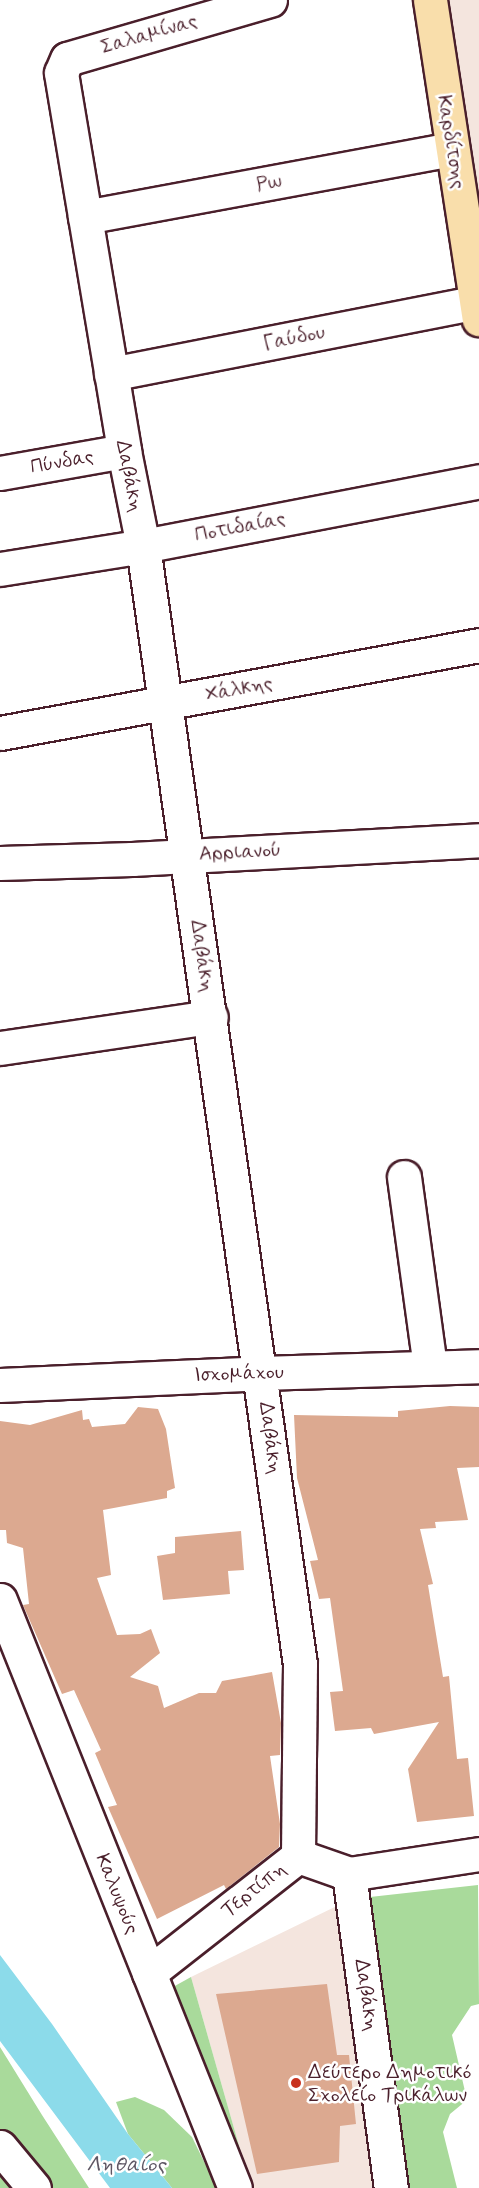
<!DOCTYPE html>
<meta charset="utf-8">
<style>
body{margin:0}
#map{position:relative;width:479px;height:2188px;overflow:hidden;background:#fff;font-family:Mynerve,sans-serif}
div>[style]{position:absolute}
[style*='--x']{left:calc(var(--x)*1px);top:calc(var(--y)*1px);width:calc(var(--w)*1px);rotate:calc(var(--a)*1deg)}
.built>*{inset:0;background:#f4e5de}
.green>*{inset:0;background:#a9da9b}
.water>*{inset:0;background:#8cdbea}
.building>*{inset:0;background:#dca990}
.roads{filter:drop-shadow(2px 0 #4a1f2b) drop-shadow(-2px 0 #4a1f2b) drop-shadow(0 2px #4a1f2b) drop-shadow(0 -2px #4a1f2b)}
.minor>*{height:33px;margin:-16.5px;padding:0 16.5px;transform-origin:16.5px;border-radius:16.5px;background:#fff}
.major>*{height:33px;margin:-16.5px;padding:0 16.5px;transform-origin:16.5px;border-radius:16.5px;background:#f9deab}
.dots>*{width:16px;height:16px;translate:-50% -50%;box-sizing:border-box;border:3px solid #fff;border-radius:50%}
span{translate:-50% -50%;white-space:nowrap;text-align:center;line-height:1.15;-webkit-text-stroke:5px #fff;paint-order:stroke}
.street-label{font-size:20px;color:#4a1f2b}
.poi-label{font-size:20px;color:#4a1f2b}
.left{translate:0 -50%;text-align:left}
.water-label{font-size:21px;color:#5e5764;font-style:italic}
</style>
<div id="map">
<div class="built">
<div style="clip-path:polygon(446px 0,479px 0,479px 217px)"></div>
<div style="clip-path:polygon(345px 1902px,385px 2188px,251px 2188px,191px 1977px)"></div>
</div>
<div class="green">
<div style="clip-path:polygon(478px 1885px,479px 2004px,471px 2006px,452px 2035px,467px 2100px,450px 2114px,443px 2132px,457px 2188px,400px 2188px,361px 1898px)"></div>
<div style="clip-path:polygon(191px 1977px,251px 2188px,164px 1992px)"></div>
<div style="clip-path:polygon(0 2047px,42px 2115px,89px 2188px,0 2188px)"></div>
<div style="clip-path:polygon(135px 2097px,164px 2110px,192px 2137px,217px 2188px,172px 2188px,128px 2134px,116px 2102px)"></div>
</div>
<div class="water">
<div style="clip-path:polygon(0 1955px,52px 2024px,128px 2134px,172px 2188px,110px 2188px,0 2041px)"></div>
</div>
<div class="building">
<div style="clip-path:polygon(450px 1406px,479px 1407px,479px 1467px,457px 1468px,468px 1520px,435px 1522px,436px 1528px,420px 1529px,433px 1584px,428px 1585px,443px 1677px,449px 1676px,457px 1759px,468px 1758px,474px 1816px,417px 1822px,408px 1769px,439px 1722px,374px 1734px,371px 1728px,335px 1731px,330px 1692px,343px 1691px,330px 1598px,319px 1599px,310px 1561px,318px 1560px,297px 1478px,294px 1415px,398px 1417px,398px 1411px)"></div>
<div style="clip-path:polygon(138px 1407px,158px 1409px,166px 1429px,175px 1488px,167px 1491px,167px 1498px,103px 1510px,111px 1575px,97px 1578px,117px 1635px,140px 1634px,151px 1629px,160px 1653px,130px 1677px,158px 1686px,164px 1708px,199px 1693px,216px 1693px,222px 1681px,272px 1672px,281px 1723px,280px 1755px,270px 1756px,280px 1824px,279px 1847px,226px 1889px,224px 1885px,157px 1919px,108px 1807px,117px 1805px,95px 1753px,101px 1750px,74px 1690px,62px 1694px,23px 1605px,29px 1604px,23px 1548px,7px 1543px,6px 1530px,0 1530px,0 1421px,30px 1425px,82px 1410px,83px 1420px,89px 1419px,92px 1427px,125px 1424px)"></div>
<div style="clip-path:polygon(241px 1531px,244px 1570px,228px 1571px,230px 1594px,163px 1600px,157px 1556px,175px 1553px,175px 1537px)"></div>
<div style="clip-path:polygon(327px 1984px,337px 2055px,349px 2055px,356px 2124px,340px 2126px,339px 2162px,257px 2174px,216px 1994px)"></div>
</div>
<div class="roads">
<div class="minor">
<div style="--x:270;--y:0;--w:211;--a:163.8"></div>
<div style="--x:67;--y:59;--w:15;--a:113"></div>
<div style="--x:61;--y:73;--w:383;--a:80.5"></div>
<div style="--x:124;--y:451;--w:97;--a:78.7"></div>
<div style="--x:143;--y:546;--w:1129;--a:82.01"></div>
<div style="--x:300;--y:1664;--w:192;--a:90.6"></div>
<div style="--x:85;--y:217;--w:373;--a:-10.5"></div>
<div style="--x:111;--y:374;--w:375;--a:-11.1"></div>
<div style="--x:0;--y:473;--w:126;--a:-10.1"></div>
<div style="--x:0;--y:569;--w:145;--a:-9.1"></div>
<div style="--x:143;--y:546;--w:342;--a:-10.9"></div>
<div style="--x:0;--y:733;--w:487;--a:-10.4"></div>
<div style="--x:0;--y:863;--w:132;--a:-1.7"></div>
<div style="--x:132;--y:859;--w:348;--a:-3.1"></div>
<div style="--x:0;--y:1048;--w:213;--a:-8.4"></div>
<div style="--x:404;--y:1177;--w:192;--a:82.2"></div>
<div style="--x:0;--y:1385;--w:261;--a:-2.6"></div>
<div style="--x:261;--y:1373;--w:218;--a:-1.8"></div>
<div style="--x:0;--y:1600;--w:633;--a:68.22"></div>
<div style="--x:349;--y:1874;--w:317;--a:82.4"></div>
<div style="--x:149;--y:1973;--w:189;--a:-38.1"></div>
<div style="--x:298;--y:1856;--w:54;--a:19.4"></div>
<div style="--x:349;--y:1874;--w:132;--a:-8.7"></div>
<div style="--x:0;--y:2147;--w:53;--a:50.3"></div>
</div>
<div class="major">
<div style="--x:430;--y:0;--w:323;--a:81.3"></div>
</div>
</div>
<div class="dots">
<div style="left:296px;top:2083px;background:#c8321e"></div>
</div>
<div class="street-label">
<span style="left:149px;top:34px;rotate:-16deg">Σαλαμίνας</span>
<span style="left:451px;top:142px;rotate:81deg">Καρδίτσης</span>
<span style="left:269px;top:183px;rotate:-11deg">Ρω</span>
<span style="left:294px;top:338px;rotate:-11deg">Γαύδου</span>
<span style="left:62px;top:462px;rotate:-10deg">Πύνδας</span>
<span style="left:129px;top:476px;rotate:79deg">Δαβάκη</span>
<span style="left:240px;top:527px;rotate:-11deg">Ποτιδαίας</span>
<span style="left:239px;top:689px;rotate:-10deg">Χάλκης</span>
<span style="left:240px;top:852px;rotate:-3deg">Αρριανού</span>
<span style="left:202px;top:956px;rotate:82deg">Δαβάκη</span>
<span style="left:239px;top:1374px;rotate:-2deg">Ισχομάχου</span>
<span style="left:270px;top:1438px;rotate:83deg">Δαβάκη</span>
<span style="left:254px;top:1890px;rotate:-38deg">Τερτίπη</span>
<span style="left:117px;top:1894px;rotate:68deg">Καλυψούς</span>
<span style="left:366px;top:1995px;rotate:82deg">Δαβάκη</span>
</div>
<div class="poi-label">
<span class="left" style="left:308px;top:2084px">Δεύτερο Δημοτικό<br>Σχολείο Τρικάλων</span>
</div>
<div class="water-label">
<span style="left:126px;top:2165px">Ληθαίος</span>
</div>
</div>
